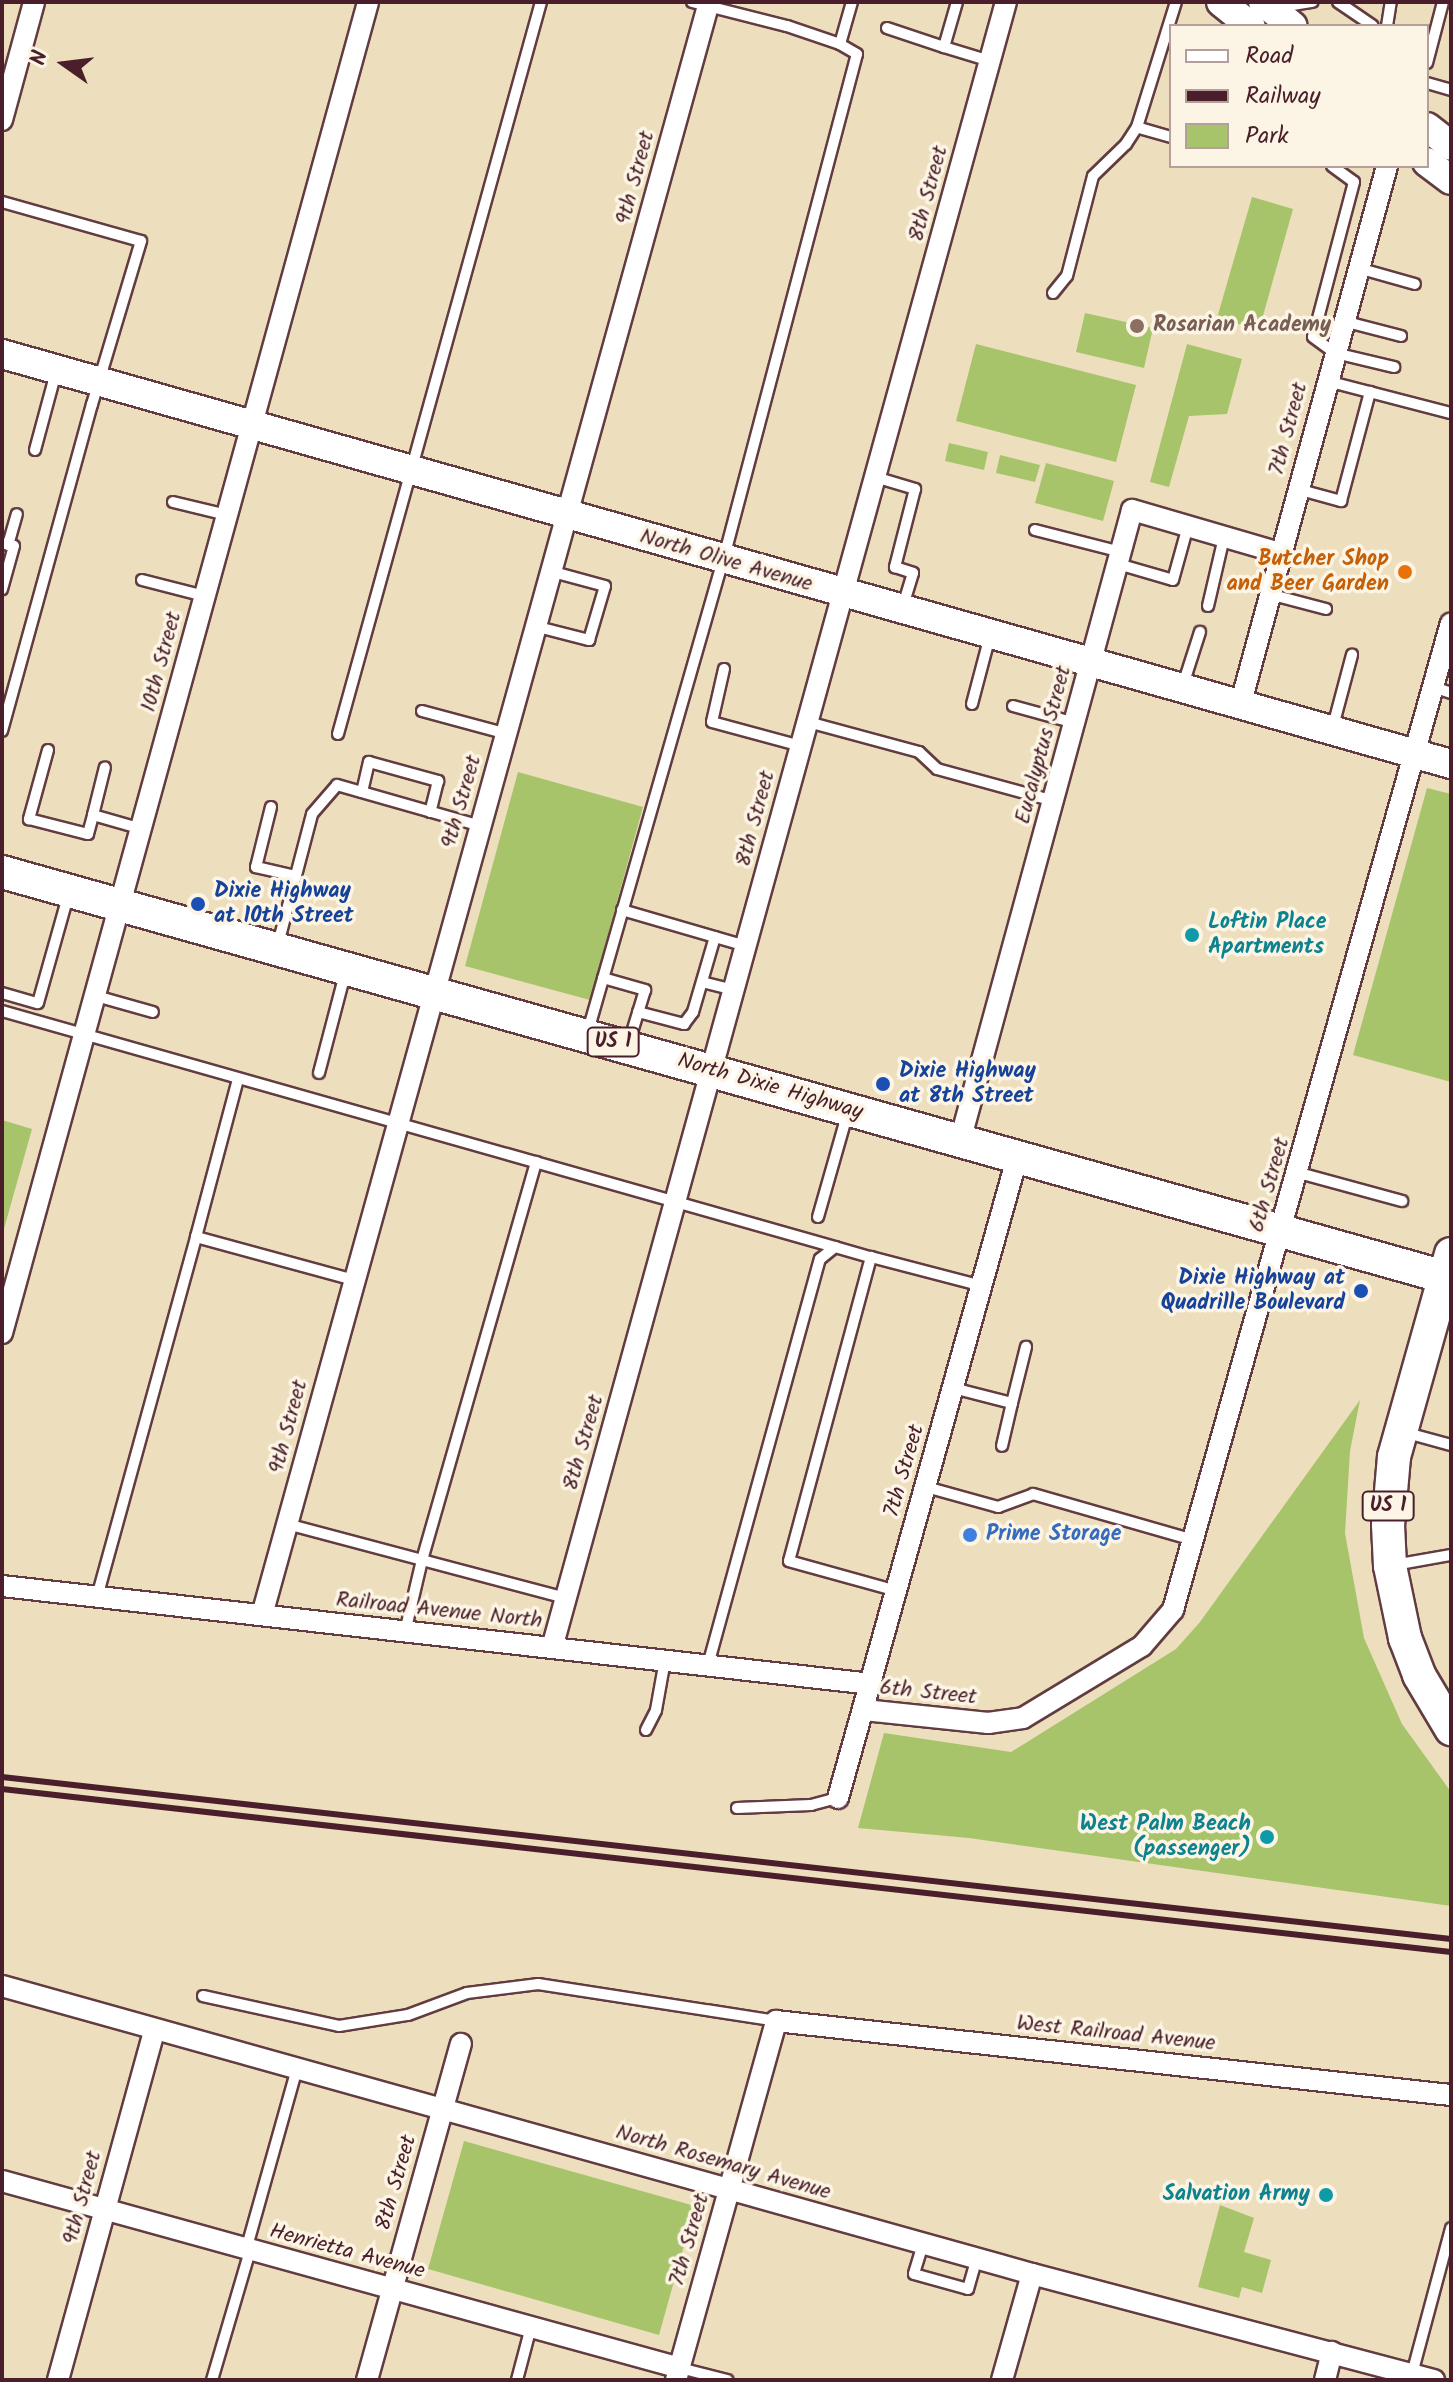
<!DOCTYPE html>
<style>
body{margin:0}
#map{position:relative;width:1453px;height:2382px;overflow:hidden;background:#eddfbd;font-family:Kalam,sans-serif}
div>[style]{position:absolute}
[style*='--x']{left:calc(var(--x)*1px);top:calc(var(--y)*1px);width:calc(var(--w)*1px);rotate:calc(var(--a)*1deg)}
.green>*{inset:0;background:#a7c46b}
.roads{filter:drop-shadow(2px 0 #623c41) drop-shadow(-2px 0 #623c41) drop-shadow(0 2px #623c41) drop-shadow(0 -2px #623c41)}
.lane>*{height:10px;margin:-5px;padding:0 5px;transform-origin:5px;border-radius:5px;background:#fff}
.street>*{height:20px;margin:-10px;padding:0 10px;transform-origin:10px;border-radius:10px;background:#fff}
.secondary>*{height:28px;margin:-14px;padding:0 14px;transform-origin:14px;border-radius:14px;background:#fff}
.primary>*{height:32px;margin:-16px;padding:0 16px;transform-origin:16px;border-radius:16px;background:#fff}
.rail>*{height:6px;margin:-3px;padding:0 3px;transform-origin:3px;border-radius:3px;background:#4a1f2b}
.dots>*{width:22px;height:22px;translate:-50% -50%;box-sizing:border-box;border:4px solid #fcf5e5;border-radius:50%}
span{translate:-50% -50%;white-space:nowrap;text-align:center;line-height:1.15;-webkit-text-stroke:7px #fcf5e5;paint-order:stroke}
.shield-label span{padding:2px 6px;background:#fcf5e5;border:2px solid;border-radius:6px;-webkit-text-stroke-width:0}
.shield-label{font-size:20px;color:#4a1f2b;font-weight:700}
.street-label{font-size:22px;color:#4a1f2b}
.education-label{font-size:22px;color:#785e54;font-weight:700}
.left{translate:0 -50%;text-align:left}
.food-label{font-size:22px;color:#c56008;font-weight:700}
.right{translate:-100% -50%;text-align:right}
.transit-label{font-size:22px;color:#164399;font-weight:700}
.culture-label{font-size:22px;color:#0d838f;font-weight:700}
.shop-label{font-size:22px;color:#366cbe;font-weight:700}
.frame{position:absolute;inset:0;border:4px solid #4a1f2b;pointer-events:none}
.legend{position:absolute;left:1169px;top:24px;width:260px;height:144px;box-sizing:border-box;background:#fcf5e5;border:2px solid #b59f9b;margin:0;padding:10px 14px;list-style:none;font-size:24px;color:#4a1f2b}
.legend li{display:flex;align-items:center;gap:16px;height:40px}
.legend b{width:40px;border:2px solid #b59f9b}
.north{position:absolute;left:24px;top:24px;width:80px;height:80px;-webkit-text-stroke:6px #fcf5e5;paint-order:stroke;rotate:284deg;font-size:22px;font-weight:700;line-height:32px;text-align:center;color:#4a1f2b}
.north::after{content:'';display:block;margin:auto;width:28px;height:36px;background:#4a1f2b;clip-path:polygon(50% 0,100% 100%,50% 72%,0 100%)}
</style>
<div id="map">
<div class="green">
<div style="clip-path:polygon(1252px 197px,1293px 209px,1259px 330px,1217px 318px)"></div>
<div style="clip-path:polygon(1085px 313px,1153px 328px,1144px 368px,1076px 352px)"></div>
<div style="clip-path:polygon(976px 344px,1136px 385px,1116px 462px,956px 421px)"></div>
<div style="clip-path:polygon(1187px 344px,1242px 359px,1227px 414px,1189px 416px,1169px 487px,1150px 482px)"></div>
<div style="clip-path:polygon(949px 443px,988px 452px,984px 470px,945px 461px)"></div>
<div style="clip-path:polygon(1000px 455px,1040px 465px,1035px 482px,996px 473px)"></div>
<div style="clip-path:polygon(1046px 463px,1114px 481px,1103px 521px,1035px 503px)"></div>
<div style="clip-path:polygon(518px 772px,643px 807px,590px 1000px,465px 966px)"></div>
<div style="clip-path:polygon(1427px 788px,1451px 794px,1451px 1082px,1353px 1055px)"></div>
<div style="clip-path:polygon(2px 1120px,32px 1129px,2px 1236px)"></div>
<div style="clip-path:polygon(1360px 1400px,1350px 1451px,1345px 1533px,1364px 1638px,1402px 1724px,1451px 1792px,1451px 1906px,969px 1838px,858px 1828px,884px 1733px,1011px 1752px,1176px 1649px,1200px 1622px)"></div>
<div style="clip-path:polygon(464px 2141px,695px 2206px,659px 2335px,428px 2269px)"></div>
<div style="clip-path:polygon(1220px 2205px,1254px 2218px,1244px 2252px,1271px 2260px,1262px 2293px,1242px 2287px,1239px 2298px,1198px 2287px)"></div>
</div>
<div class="roads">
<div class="lane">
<div style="--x:692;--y:2;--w:98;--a:14.2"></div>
<div style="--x:787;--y:26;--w:56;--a:18.8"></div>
<div style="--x:957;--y:2;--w:47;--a:106.1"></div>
<div style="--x:944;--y:47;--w:48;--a:16.9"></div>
<div style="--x:1338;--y:2;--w:42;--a:34.4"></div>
<div style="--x:1280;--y:7;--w:33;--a:-9"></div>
<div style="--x:1387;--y:26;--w:24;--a:-81"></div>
<div style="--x:887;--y:28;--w:60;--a:18.4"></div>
<div style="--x:1427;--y:63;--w:63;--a:-75.3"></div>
<div style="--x:1427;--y:83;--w:25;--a:16"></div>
<div style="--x:1171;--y:137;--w:35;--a:-164"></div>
<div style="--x:1137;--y:127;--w:131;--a:-72.7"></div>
<div style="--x:1332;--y:166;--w:27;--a:36"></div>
<div style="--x:1354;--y:182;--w:160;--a:104.8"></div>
<div style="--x:1313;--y:337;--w:27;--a:36"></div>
<div style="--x:1335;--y:353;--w:61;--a:13.3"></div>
<div style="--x:2;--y:202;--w:144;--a:15.7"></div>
<div style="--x:141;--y:241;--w:170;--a:106.7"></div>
<div style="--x:92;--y:404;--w:339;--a:105.4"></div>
<div style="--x:1358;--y:268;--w:59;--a:15.7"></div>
<div style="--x:1053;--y:293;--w:22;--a:-51"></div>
<div style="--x:1067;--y:276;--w:103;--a:-75.4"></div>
<div style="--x:1093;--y:176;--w:46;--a:-44.1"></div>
<div style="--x:1126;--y:144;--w:20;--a:-57"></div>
<div style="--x:1343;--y:321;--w:60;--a:14.5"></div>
<div style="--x:1327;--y:381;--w:128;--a:14.5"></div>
<div style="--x:35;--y:450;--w:81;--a:-74.9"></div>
<div style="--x:875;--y:477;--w:42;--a:16.7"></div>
<div style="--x:915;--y:489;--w:81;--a:104.4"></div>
<div style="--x:895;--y:567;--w:19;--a:18"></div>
<div style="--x:913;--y:573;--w:34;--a:107"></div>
<div style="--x:1297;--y:489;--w:46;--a:15.3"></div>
<div style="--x:1341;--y:501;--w:113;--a:-75.1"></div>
<div style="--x:173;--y:502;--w:56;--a:13.5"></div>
<div style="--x:1035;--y:530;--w:89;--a:14.3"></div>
<div style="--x:2;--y:543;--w:12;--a:14"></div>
<div style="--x:14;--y:546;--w:45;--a:105.6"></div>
<div style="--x:8;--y:545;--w:32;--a:-74"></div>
<div style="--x:1118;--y:564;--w:57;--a:16.2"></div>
<div style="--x:1173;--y:580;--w:56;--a:-74.5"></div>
<div style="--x:142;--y:580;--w:65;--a:14.3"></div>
<div style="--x:1269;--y:594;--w:59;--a:14.7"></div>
<div style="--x:1208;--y:606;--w:71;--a:-76.9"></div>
<div style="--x:538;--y:627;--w:53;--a:14.3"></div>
<div style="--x:589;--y:640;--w:56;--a:-73.5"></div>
<div style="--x:605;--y:586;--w:54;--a:-164.9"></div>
<div style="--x:724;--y:669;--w:54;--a:102.8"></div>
<div style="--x:712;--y:722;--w:92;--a:15.1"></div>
<div style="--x:1433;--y:687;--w:19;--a:18"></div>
<div style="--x:1182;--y:688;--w:59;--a:-72.2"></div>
<div style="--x:972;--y:704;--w:70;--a:-75.2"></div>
<div style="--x:1013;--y:706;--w:64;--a:15.3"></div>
<div style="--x:422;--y:711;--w:88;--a:15.1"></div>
<div style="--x:808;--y:722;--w:115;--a:15.1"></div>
<div style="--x:919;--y:752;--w:25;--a:43"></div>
<div style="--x:937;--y:769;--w:121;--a:15.3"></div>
<div style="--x:1332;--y:730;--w:78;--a:-75.1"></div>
<div style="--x:338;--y:734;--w:760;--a:-74.5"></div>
<div style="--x:48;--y:750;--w:72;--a:105.4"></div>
<div style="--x:29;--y:819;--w:61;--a:14.3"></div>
<div style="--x:88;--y:834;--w:20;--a:-75"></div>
<div style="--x:93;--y:815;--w:51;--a:15.9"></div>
<div style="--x:362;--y:792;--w:31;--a:-77"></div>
<div style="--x:369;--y:762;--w:72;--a:15.4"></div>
<div style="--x:438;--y:781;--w:32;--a:104"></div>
<div style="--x:271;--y:807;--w:62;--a:104"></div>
<div style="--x:256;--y:867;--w:41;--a:12.7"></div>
<div style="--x:93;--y:815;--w:49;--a:-76"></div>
<div style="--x:622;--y:910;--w:129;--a:16.2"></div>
<div style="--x:278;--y:944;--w:134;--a:-75.3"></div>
<div style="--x:312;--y:814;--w:38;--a:-49"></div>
<div style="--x:337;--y:785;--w:150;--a:15.9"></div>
<div style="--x:603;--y:978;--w:44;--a:15.9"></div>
<div style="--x:645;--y:990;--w:54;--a:107.1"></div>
<div style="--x:702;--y:982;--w:33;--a:14"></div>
<div style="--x:2;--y:993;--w:37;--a:16"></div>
<div style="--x:38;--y:1003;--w:114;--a:-74.3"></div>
<div style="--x:96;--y:996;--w:59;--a:15.7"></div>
<div style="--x:2;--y:1011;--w:866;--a:15.82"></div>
<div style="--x:638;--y:1012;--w:48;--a:14.6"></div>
<div style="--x:684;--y:1024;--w:15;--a:-53"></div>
<div style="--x:693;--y:1012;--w:78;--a:-73.7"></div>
<div style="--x:588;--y:1031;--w:489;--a:-74"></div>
<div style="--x:723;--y:561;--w:524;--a:-75.2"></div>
<div style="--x:857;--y:54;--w:20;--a:-150"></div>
<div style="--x:840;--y:44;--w:44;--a:-74.1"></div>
<div style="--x:319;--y:1073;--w:102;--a:-75.3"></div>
<div style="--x:1299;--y:1173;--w:107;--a:15.2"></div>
<div style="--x:818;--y:1217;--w:106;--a:-74.1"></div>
<div style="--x:196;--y:1237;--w:163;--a:-75.1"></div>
<div style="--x:953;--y:1388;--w:61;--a:14.3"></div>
<div style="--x:1012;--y:1403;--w:44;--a:103.1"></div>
<div style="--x:1012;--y:1403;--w:58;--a:-76"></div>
<div style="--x:1407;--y:1433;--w:46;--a:15.3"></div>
<div style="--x:926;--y:1487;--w:75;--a:15.5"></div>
<div style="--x:998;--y:1507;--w:37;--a:-20"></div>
<div style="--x:1033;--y:1494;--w:166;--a:16"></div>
<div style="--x:287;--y:1524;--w:140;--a:14.9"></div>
<div style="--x:422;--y:1560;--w:414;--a:-74"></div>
<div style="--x:1394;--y:1565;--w:58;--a:-10"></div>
<div style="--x:897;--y:1591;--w:112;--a:-164.5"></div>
<div style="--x:789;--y:1561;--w:315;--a:-74.9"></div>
<div style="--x:871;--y:1257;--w:115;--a:14.6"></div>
<div style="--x:97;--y:1597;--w:373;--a:-74.6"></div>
<div style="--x:196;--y:1237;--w:164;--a:15.2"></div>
<div style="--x:405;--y:1632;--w:74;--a:-76.7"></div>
<div style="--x:422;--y:1560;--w:149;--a:14.8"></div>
<div style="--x:708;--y:1665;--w:421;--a:-74.6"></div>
<div style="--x:820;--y:1259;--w:19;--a:-39"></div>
<div style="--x:835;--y:1247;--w:37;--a:16"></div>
<div style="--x:646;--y:1730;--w:22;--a:-63"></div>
<div style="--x:656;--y:1710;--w:51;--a:-79.8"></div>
<div style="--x:737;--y:1808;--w:74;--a:-2.3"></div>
<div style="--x:811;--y:1805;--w:28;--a:-15"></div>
<div style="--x:203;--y:1996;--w:139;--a:12.4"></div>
<div style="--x:339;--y:2026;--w:70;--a:-9.1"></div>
<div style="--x:408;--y:2015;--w:63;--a:-20.4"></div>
<div style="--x:467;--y:1993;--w:72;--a:-7.2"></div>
<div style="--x:538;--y:1984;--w:241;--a:8.8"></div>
<div style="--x:923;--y:2244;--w:31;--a:107"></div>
<div style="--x:914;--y:2274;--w:56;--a:15.5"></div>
<div style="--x:968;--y:2289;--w:32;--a:-74"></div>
<div style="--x:246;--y:2250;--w:189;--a:-74.3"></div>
<div style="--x:680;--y:2368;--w:49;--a:14.3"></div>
<div style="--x:1412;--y:2374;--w:151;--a:-75"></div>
<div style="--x:212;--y:2380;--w:134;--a:-73.6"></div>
<div style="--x:517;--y:2380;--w:55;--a:-75.2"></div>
</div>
<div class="street">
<div style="--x:2;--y:120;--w:122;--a:-74.8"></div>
<div style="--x:1240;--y:706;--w:560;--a:-74.77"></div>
<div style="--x:960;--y:1141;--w:654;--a:-74.75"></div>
<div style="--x:1132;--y:510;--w:154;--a:16.2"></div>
<div style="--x:2;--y:1333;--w:1380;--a:-74.62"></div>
<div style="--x:2;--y:1586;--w:875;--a:6.43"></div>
<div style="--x:262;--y:1615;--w:1674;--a:-74.51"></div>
<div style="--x:552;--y:1648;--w:1707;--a:-74.58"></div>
<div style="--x:864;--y:1710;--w:125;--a:6"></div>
<div style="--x:988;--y:1723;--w:35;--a:-8"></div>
<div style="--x:1023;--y:1718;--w:139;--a:-31.2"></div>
<div style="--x:1142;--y:1646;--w:48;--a:-49.3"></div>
<div style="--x:1173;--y:1610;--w:1025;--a:-74.27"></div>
<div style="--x:838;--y:1798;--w:665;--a:-74.37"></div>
<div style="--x:2;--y:1986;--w:1070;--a:15.62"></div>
<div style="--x:1032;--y:2274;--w:416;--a:14.8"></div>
<div style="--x:2;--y:2181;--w:703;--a:15.42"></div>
<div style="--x:58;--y:2380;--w:364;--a:-74.6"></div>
<div style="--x:367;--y:2380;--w:349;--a:-74.4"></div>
<div style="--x:676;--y:2380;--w:373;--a:-74.4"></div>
<div style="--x:776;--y:2021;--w:679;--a:6.26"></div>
<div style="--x:1002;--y:2380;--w:110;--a:-74.2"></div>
<div style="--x:1325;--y:2380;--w:29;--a:-76"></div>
</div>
<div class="secondary">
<div style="--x:1221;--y:2;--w:38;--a:39"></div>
<div style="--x:1263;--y:2;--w:38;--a:39"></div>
<div style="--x:1427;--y:127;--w:31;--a:38"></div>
<div style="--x:1427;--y:162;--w:30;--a:37"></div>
<div style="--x:2;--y:354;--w:1506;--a:15.8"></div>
</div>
<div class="primary">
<div style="--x:2;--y:872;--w:1499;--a:15.68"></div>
<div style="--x:1451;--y:1254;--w:211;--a:105.7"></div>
<div style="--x:1394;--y:1457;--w:68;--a:95"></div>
<div style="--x:1388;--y:1525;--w:41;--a:87.2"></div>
<div style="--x:1390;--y:1566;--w:74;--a:78.2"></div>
<div style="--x:1405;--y:1638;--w:40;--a:69"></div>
<div style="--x:1419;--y:1675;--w:63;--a:59.3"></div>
</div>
</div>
<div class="rail">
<div style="--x:2;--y:1777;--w:1458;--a:6.38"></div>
<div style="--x:2;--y:1789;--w:1458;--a:6.42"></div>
</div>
<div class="dots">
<div style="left:1137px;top:326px;background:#8d6e63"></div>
<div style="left:1405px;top:572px;background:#e8710a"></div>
<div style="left:198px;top:904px;background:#1a4fb4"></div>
<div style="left:1192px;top:935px;background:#0f9aa8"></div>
<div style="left:883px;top:1084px;background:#1a4fb4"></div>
<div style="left:1361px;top:1291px;background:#1a4fb4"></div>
<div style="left:970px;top:1535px;background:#3f7fe0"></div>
<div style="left:1267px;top:1837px;background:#0f9aa8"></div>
<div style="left:1326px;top:2195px;background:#0f9aa8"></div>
</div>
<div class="shield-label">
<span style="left:613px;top:1042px">US 1</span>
<span style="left:1388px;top:1506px">US 1</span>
</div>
<div class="street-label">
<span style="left:636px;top:178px;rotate:-75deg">9th Street</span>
<span style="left:929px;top:194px;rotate:-75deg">8th Street</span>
<span style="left:1289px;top:429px;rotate:-75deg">7th Street</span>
<span style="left:726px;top:561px;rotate:16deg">North Olive Avenue</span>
<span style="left:162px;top:662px;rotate:-75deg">10th Street</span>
<span style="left:1044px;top:745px;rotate:-75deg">Eucalyptus Street</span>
<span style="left:462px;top:802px;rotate:-74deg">9th Street</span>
<span style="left:756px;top:819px;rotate:-75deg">8th Street</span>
<span style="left:770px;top:1087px;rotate:16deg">North Dixie Highway</span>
<span style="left:1270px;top:1185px;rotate:-74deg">6th Street</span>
<span style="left:289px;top:1427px;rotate:-75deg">9th Street</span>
<span style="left:584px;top:1443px;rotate:-74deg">8th Street</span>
<span style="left:905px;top:1471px;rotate:-74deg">7th Street</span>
<span style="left:439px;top:1611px;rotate:6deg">Railroad Avenue North</span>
<span style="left:928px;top:1693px;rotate:6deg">6th Street</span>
<span style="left:1116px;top:2034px;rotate:6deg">West Railroad Avenue</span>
<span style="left:723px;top:2163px;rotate:16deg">North Rosemary Avenue</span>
<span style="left:397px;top:2183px;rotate:-74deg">8th Street</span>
<span style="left:83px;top:2198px;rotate:-75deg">9th Street</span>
<span style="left:690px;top:2240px;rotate:-74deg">7th Street</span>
<span style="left:347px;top:2252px;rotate:15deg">Henrietta Avenue</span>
</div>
<div class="education-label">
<span class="left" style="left:1153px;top:326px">Rosarian Academy</span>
</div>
<div class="food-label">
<span class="right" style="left:1389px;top:572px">Butcher Shop<br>and Beer Garden</span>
</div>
<div class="transit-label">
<span class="left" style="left:214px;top:904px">Dixie Highway<br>at 10th Street</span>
<span class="left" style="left:899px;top:1084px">Dixie Highway<br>at 8th Street</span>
<span class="right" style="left:1345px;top:1291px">Dixie Highway at<br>Quadrille Boulevard</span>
</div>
<div class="culture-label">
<span class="left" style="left:1208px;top:935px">Loftin Place<br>Apartments</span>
<span class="right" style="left:1251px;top:1837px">West Palm Beach<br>(passenger)</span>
<span class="right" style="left:1310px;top:2195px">Salvation Army</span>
</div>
<div class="shop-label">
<span class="left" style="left:986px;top:1535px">Prime Storage</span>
</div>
<div class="frame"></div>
<ul class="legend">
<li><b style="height:10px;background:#fff"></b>Road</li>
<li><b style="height:10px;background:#4a1f2b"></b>Railway</li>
<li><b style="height:22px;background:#a7c46b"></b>Park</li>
</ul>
<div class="north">N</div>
</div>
